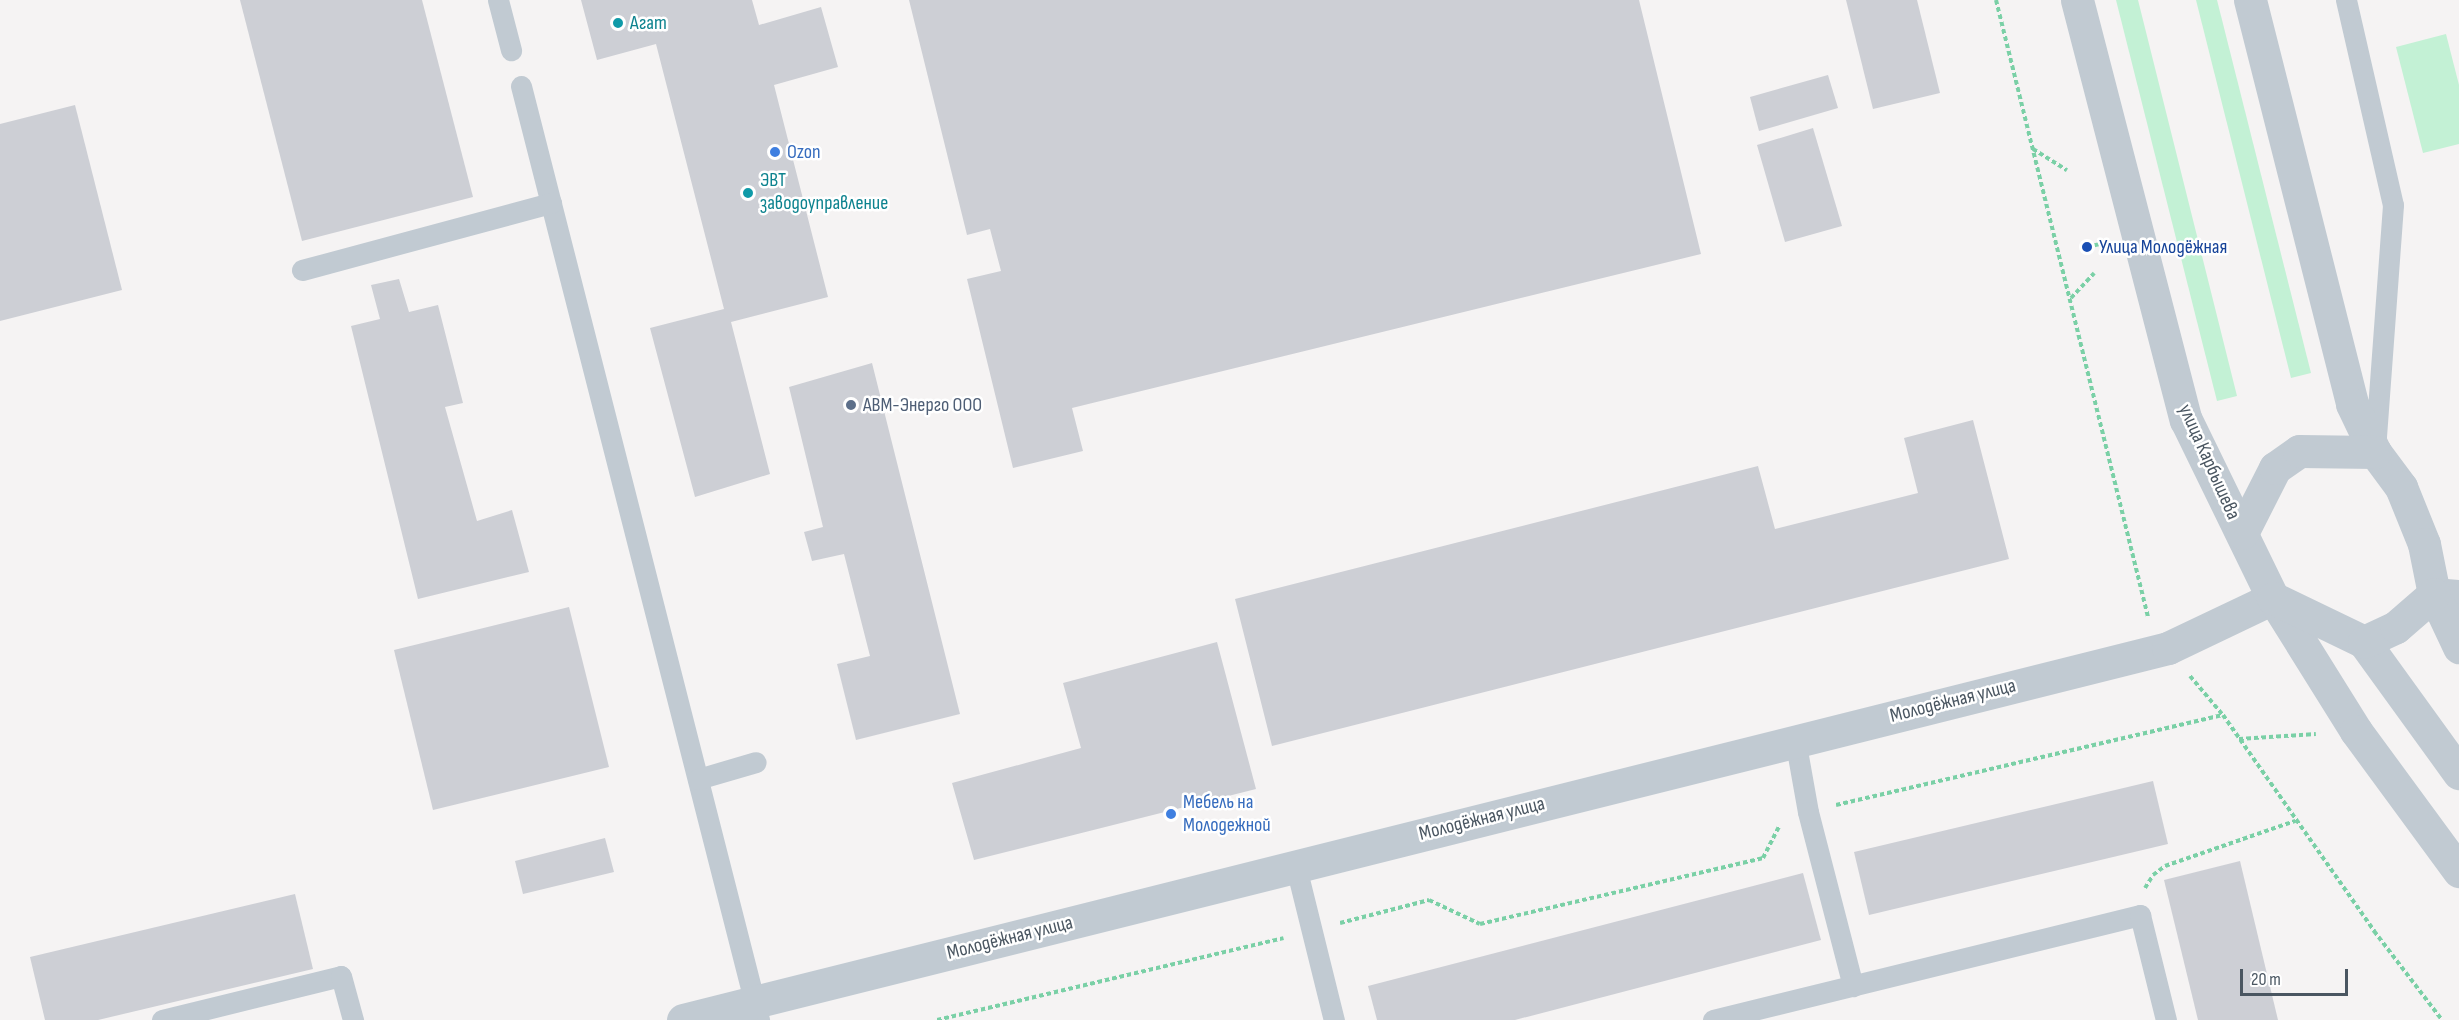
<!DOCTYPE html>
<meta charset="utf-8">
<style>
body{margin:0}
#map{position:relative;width:2459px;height:1020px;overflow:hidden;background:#f5f3f3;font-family:"Sofia Sans Condensed",sans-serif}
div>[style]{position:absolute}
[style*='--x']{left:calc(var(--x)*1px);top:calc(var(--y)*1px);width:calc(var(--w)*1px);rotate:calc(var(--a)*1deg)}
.green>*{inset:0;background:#c3f1d5}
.building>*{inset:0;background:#cdcfd5}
.path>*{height:4px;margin-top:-2px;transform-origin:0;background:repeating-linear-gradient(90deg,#7ad0a6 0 4.5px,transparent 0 7.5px)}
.service>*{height:21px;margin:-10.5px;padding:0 10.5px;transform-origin:10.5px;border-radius:10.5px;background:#c1cad2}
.minor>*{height:33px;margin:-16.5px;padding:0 16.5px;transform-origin:16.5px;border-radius:16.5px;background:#c1cad2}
.tertiary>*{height:33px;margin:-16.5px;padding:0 16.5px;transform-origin:16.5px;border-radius:16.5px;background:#c1cad2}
.dots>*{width:16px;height:16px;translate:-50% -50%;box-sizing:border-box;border:3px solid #fff;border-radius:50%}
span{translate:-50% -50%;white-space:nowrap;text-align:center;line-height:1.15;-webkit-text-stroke:5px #fff;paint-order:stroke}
.culture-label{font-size:20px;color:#0d838f}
.left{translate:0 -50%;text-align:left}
.shop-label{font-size:20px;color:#366cbe}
.transit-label{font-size:20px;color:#164399}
.service-label{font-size:20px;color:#4e5e75}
.street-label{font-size:20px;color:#4a5661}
.scale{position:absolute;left:2240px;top:969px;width:108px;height:27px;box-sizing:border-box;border:3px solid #4a5661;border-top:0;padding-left:8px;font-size:18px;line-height:21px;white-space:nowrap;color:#4a5661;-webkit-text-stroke:4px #fff;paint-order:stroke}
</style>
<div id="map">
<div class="green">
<div style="clip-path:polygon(2116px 0,2138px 0,2237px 396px,2217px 401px)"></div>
<div style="clip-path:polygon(2196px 0,2217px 0,2311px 373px,2291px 378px)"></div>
<div style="clip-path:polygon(2446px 34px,2459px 85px,2459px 144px,2423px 153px,2396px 47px)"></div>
</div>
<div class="building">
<div style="clip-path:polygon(240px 0,422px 0,473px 197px,302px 241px)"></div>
<div style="clip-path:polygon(581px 0,752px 0,759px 25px,821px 7px,838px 67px,774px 85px,828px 297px,731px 322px,770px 474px,695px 497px,650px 328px,724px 309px,656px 44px,597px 60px)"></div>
<div style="clip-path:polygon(909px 0,1639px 0,1701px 254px,1072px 408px,1083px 451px,1013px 468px,967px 279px,1001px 271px,990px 229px,967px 235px)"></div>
<div style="clip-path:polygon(1846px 0,1917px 0,1940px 93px,1873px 109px)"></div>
<div style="clip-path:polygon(1828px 75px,1838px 108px,1759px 131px,1750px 97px)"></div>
<div style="clip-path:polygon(75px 105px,122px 290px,0 321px,0 124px)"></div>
<div style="clip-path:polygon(1813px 128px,1842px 226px,1785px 242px,1757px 145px)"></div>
<div style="clip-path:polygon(399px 279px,409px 312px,438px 305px,463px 403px,445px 407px,477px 521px,512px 510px,529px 572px,418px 599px,351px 326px,380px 319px,371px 285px)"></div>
<div style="clip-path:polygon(872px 363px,960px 714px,856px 740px,837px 664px,870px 656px,844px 554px,812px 561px,804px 532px,823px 527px,789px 387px)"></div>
<div style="clip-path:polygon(1973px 420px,2009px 559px,1272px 746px,1235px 599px,1758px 466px,1775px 529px,1918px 493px,1904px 438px)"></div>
<div style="clip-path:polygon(569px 607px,609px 767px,433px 810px,394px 650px)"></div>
<div style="clip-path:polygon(1217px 642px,1256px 789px,974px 860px,952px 783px,1081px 748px,1063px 683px)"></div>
<div style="clip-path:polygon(2153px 781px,2168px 844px,1869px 915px,1854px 852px)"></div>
<div style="clip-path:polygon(605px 838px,614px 872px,523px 894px,515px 861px)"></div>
<div style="clip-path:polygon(2240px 861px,2278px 1020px,2198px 1020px,2164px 880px)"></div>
<div style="clip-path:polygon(1803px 873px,1821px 940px,1515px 1020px,1377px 1020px,1368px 986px)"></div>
<div style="clip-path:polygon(295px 894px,313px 969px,98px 1020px,45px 1020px,30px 957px)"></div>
</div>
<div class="path">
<div style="--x:1996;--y:0;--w:635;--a:76.16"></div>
<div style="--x:2033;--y:149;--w:40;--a:32"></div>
<div style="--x:2087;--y:247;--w:17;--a:-13"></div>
<div style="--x:2071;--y:298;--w:34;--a:-47"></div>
<div style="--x:2190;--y:676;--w:51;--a:49.8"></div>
<div style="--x:2223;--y:715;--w:264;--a:55"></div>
<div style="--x:2374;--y:931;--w:112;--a:52.6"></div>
<div style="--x:2239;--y:739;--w:77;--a:-3.7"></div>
<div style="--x:1836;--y:805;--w:397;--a:-13.1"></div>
<div style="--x:2145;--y:888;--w:15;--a:-58"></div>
<div style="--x:2153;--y:875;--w:15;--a:-37"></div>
<div style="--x:2165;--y:866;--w:138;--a:-19.1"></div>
<div style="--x:1340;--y:923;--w:92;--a:-14.5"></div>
<div style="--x:1429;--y:900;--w:56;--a:25.2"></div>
<div style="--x:1480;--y:924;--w:291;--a:-13.1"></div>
<div style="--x:1763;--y:858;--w:37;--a:-63"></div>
<div style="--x:937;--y:1020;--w:356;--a:-13.3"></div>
</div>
<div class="service">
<div style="--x:498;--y:0;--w:52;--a:75.4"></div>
<div style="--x:2346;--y:0;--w:210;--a:77.1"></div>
<div style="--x:2393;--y:205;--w:244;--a:94.2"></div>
<div style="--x:521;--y:86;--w:964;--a:75.7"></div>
<div style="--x:302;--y:270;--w:258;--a:-15.1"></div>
<div style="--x:1795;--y:739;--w:74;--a:79.9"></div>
<div style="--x:1808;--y:812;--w:180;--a:75.5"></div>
<div style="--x:698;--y:779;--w:60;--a:-16.3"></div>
<div style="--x:1296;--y:867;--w:158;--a:76.1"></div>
<div style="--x:162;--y:1020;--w:184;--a:-13.8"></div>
<div style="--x:341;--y:976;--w:46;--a:74.7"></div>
<div style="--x:1713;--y:1020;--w:440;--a:-13.8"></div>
<div style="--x:2140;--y:915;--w:108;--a:76.1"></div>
</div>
<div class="minor">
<div style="--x:2434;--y:594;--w:25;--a:5"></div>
<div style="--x:683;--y:1020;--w:1531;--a:-14.06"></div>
<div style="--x:2168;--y:648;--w:116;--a:-25.5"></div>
<div style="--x:2273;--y:598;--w:157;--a:58"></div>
<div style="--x:2356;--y:731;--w:174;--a:53.7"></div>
</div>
<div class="tertiary">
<div style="--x:2077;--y:0;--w:434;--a:75.5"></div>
<div style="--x:2186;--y:420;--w:198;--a:64"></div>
<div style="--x:2273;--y:598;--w:101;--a:25.8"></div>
<div style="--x:2364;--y:642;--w:162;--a:54.1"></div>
<div style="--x:2250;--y:0;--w:417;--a:75.8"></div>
<div style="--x:2352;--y:404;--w:53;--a:64.4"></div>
<div style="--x:2375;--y:452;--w:44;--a:53.4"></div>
<div style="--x:2401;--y:487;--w:61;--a:68"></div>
<div style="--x:2424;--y:544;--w:51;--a:78.7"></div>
<div style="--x:2434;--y:594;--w:59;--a:64.7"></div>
<div style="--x:2242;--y:533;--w:73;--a:-63.1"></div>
<div style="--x:2275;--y:468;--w:29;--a:-35"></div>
<div style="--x:2299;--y:451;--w:76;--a:0.8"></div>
<div style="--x:2364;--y:642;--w:35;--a:-25"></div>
<div style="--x:2396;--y:627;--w:50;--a:-41"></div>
</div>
<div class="dots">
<div style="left:618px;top:23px;background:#0f9aa8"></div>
<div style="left:775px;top:152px;background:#3f7fe0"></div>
<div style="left:748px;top:193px;background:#0f9aa8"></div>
<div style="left:2087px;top:247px;background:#1a4fb4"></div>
<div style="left:851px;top:405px;background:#5c6f8a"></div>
<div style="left:1171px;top:814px;background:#3f7fe0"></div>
</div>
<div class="culture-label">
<span class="left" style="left:630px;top:23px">Агат</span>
<span class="left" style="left:760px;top:192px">ЭВТ<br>заводоуправление</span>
</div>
<div class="shop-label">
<span class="left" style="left:787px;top:152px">Ozon</span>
<span class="left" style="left:1183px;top:814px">Мебель на<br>Молодежной</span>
</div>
<div class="transit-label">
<span class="left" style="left:2099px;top:247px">Улица Молодёжная</span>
</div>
<div class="service-label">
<span class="left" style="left:863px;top:405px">АВМ-Энерго ООО</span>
</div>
<div class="street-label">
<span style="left:2209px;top:462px;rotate:66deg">улица Карбышева</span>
<span style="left:1953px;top:701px;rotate:-14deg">Молодёжная улица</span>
<span style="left:1482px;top:819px;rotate:-14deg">Молодёжная улица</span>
<span style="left:1010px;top:938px;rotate:-14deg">Молодёжная улица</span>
</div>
<div class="scale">20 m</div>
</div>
